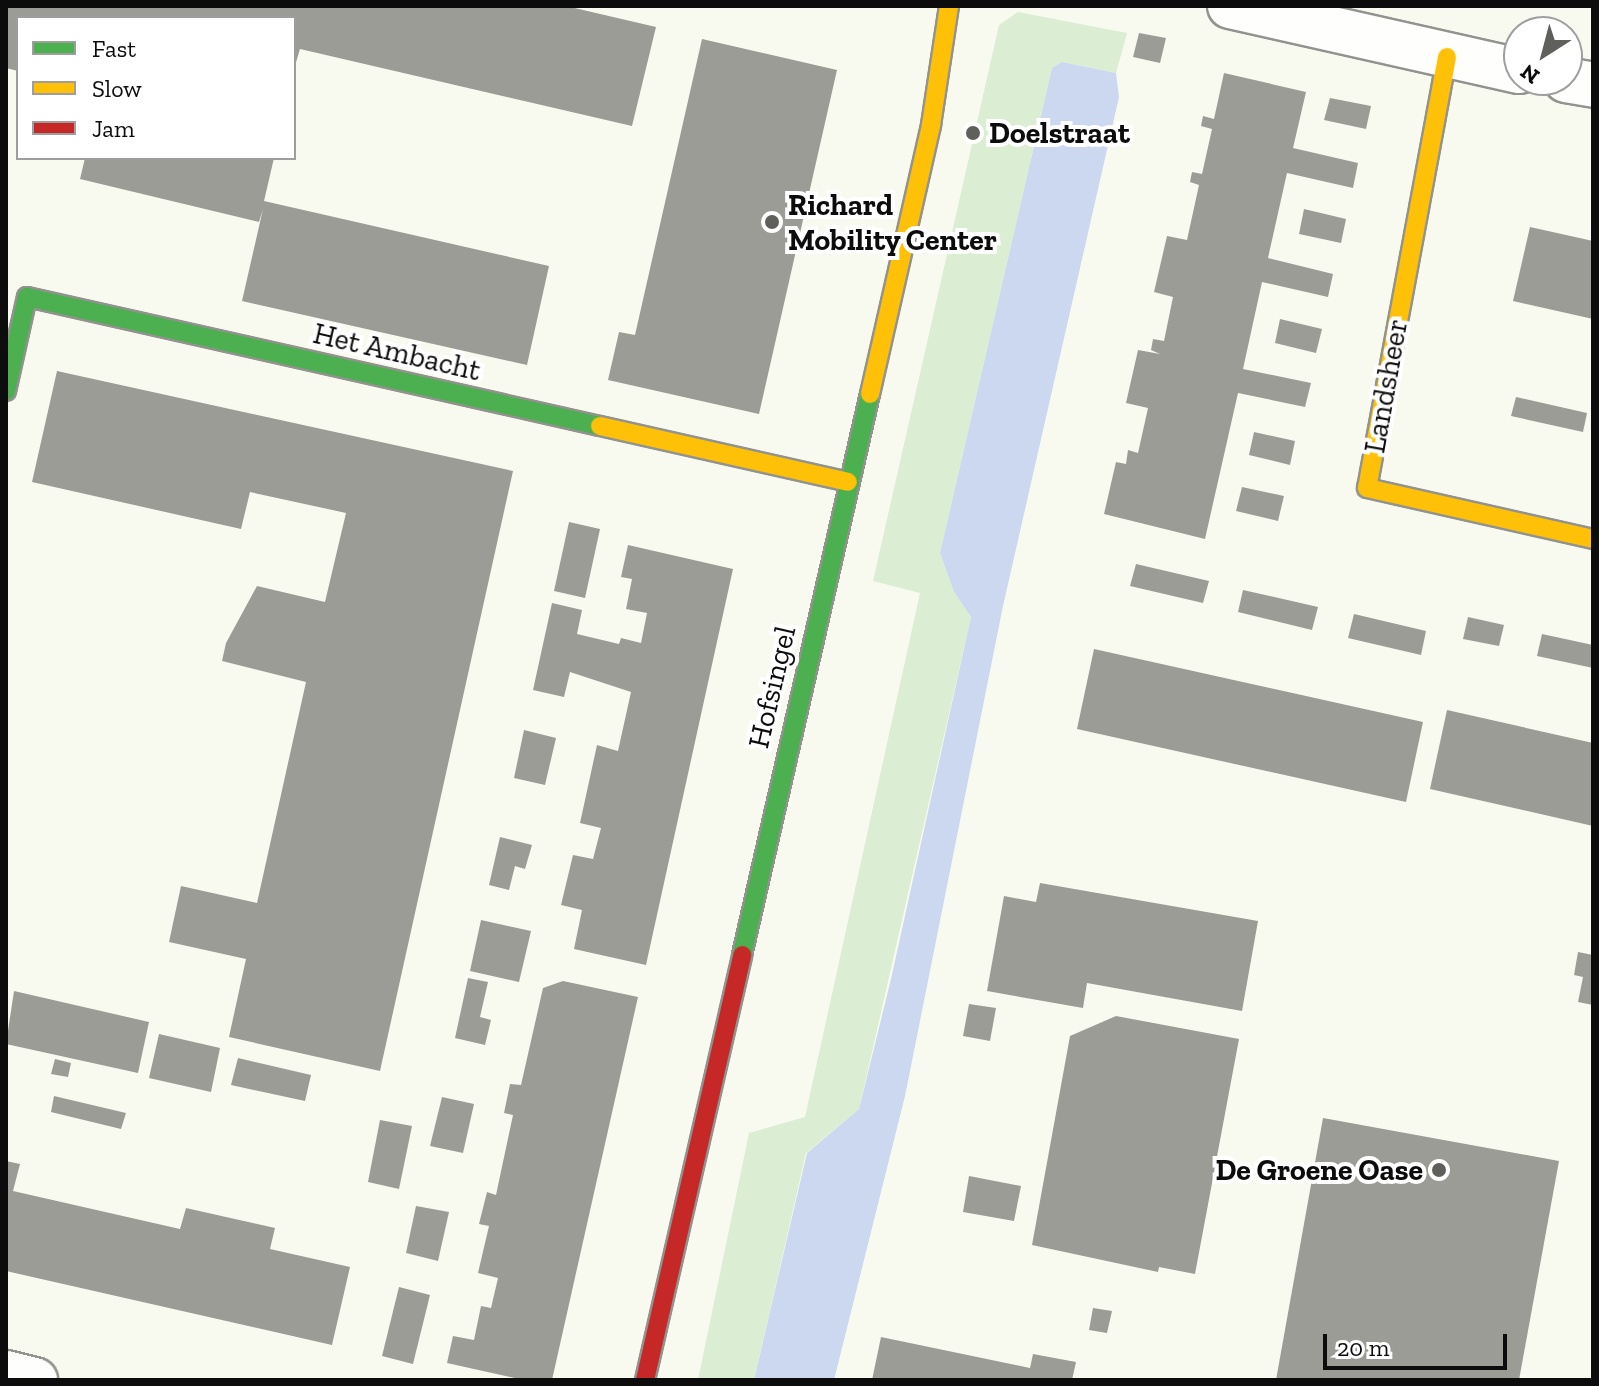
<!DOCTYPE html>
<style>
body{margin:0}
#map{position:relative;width:1599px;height:1386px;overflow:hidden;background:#f8faf0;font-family:"Zilla Slab",serif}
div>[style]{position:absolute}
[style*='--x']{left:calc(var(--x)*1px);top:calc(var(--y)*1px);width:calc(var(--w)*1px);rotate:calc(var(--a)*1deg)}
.green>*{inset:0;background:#dbedd3}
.water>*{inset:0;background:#cbd8ef}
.building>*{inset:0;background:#9c9c96}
.roads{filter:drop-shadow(2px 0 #92938f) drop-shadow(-2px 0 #92938f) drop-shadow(0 2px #92938f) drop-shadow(0 -2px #92938f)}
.street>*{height:44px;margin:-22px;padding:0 22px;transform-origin:22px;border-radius:22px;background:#fefefd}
.fast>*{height:18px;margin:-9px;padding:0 9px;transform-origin:9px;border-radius:9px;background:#4caf50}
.slow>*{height:18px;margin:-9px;padding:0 9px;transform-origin:9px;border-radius:9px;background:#ffc107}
.jam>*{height:18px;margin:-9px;padding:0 9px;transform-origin:9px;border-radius:9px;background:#c62828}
.dots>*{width:22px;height:22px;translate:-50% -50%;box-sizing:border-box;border:4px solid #fff;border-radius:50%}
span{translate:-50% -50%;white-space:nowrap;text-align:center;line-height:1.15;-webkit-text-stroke:8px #fff;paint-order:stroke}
.poi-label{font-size:30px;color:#0c0c0c;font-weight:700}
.left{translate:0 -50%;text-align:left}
.right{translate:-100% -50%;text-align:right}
.street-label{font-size:30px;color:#0c0c0c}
.frame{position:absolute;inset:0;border:8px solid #0c0c0c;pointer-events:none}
.legend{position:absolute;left:16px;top:16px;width:280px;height:144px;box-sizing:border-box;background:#fff;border:2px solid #9e9e9e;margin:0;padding:10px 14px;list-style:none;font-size:24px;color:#0c0c0c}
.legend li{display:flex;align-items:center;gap:16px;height:40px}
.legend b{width:40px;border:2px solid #9e9e9e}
.north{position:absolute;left:1503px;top:16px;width:80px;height:80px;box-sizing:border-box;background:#fff;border:2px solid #9e9e9e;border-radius:50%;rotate:216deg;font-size:22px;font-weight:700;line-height:32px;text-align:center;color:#0c0c0c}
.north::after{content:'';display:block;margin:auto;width:28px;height:36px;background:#5f5f5c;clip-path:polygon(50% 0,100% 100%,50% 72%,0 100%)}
.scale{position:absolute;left:1323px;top:1334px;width:184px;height:36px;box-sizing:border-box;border:4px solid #0c0c0c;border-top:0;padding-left:10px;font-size:24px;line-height:28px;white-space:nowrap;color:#0c0c0c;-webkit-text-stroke:6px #fff;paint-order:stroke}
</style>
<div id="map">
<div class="green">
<div style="clip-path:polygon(1018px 12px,1127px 33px,1116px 73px,1062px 62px,1052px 68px,940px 553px,954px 592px,971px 617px,859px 1109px,806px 1153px,754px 1380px,698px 1380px,749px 1133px,805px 1117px,920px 593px,873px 581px,999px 25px)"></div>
</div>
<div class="water">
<div style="clip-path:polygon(1062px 62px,1116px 73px,1119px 97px,1003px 606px,905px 1096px,834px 1380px,754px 1380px,807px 1153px,859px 1109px,891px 979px,971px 617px,954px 592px,940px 553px,1052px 68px)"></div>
</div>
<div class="building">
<div style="clip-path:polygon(6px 6px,566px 6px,656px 27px,632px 126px,300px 49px,294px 69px,294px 18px,18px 18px,18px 71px,6px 68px)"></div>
<div style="clip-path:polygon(1139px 33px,1166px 38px,1160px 63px,1133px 57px)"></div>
<div style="clip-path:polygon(702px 39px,837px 70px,759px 414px,608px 380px,619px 332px,635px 335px)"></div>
<div style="clip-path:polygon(1224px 73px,1306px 92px,1293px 148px,1358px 163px,1353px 188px,1287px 173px,1268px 258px,1333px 274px,1328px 297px,1262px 282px,1243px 369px,1311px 383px,1305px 407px,1238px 393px,1205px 539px,1104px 514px,1116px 462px,1126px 464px,1128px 450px,1138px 453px,1148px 408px,1126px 403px,1138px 350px,1160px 354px,1151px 350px,1153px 339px,1164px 341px,1173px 297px,1154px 292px,1167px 236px,1187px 240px,1199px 185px,1190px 182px,1192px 172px,1202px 174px,1212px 129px,1201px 126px,1203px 116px,1214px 119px)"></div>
<div style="clip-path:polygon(1330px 98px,1371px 106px,1366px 129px,1324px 120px)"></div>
<div style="clip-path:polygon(85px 158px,274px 158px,264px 201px,549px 266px,527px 365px,242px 301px,263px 209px,259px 222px,80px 179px)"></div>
<div style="clip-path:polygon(1304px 209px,1346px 219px,1341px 243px,1299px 234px)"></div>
<div style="clip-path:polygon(1530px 227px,1593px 241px,1593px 319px,1513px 301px)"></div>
<div style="clip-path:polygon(1280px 319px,1322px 329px,1316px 353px,1275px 343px)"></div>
<div style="clip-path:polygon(57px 371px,513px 471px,380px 1071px,229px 1037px,246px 959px,169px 942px,181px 886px,257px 903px,306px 682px,222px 661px,226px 643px,257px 586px,325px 602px,346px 513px,250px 492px,241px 529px,32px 482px)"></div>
<div style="clip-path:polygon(1516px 397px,1587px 413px,1583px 432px,1511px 416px)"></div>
<div style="clip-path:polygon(1254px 432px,1295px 441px,1290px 465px,1249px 455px)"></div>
<div style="clip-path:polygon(1242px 487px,1284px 496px,1278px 521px,1236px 511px)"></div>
<div style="clip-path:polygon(569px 522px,600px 529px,585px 598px,554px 591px)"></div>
<div style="clip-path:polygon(628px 545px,733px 569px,646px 965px,574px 949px,582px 910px,561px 905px,573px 855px,593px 859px,601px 828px,580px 823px,597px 745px,618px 751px,631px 692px,570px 672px,564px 697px,533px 690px,552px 603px,582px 610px,577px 634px,619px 644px,621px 638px,641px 643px,647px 613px,626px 609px,632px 579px,621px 577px)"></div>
<div style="clip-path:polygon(1136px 564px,1209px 581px,1203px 603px,1130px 586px)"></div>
<div style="clip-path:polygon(1243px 590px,1318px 607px,1312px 630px,1238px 612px)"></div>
<div style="clip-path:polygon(1354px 614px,1426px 631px,1421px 655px,1348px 638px)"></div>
<div style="clip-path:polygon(1468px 617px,1504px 625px,1499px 646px,1463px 639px)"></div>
<div style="clip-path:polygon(1542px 634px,1593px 645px,1593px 668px,1537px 656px)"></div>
<div style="clip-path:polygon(1094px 649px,1423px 722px,1406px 802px,1077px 729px)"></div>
<div style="clip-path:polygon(1447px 710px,1593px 743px,1593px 826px,1430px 789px)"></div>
<div style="clip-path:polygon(524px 730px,556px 738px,545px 785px,514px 778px)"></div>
<div style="clip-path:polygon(500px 837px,532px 845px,525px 869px,515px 866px,509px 890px,489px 885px)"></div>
<div style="clip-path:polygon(1040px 883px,1258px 921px,1242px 1011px,1087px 983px,1083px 1008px,987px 991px,1004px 896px,1036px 902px)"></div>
<div style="clip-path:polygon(481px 920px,531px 931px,519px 982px,470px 971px)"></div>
<div style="clip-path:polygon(1578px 952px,1593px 955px,1593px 1005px,1578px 1002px,1583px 977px,1574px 975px)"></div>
<div style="clip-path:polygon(468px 978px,488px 982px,480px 1017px,491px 1020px,485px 1045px,455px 1038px)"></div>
<div style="clip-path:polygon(563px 981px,638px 997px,552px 1380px,524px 1380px,447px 1363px,453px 1336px,474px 1340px,481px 1306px,491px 1308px,498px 1278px,478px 1273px,489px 1226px,479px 1224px,487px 1192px,496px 1195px,513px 1115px,504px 1113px,510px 1084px,521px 1085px,543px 988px)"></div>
<div style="clip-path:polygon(14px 991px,149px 1022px,138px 1073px,6px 1044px)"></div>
<div style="clip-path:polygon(969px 1004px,996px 1008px,990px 1041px,963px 1036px)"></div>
<div style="clip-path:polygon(1116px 1016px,1239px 1039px,1195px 1274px,1159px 1267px,1158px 1272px,1032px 1245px,1070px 1036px)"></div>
<div style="clip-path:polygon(159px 1034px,220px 1048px,211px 1092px,149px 1078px)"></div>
<div style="clip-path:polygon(238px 1058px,311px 1075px,305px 1101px,231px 1085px)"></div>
<div style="clip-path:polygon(55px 1059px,71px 1063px,68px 1077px,51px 1074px)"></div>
<div style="clip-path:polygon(54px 1096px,126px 1113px,121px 1129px,51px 1112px)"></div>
<div style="clip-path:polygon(442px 1097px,474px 1104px,463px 1153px,430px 1146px)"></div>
<div style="clip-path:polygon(1323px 1118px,1559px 1161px,1519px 1380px,1276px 1380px)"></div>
<div style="clip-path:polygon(380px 1120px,412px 1126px,399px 1189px,368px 1182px)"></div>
<div style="clip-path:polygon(6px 1161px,20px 1164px,13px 1191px,180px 1229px,186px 1208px,275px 1228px,270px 1249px,350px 1267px,332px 1345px,6px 1271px)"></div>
<div style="clip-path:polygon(969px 1176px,1021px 1186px,1014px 1221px,963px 1212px)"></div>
<div style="clip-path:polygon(416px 1206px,449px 1212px,438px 1261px,406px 1253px)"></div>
<div style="clip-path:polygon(399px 1287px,430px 1295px,413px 1364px,382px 1356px)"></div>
<div style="clip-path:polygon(1093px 1308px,1112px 1311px,1107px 1333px,1089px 1330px)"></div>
<div style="clip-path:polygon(881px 1337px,1030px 1368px,1033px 1354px,1076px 1362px,1072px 1380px,872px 1380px)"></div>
</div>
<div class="roads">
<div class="street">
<div style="--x:1230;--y:6;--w:296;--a:12.7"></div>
<div style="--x:1566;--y:80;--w:27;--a:10"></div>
<div style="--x:6;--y:1373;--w:30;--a:14"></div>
</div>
<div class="fast">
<div style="--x:6;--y:391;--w:96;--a:-77.4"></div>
<div style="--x:27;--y:297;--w:587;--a:12.69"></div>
<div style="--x:742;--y:955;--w:575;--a:-77.15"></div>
</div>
<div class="slow">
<div style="--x:1447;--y:57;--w:438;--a:100.5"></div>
<div style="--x:1367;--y:488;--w:232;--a:12.7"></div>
<div style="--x:870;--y:394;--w:276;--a:-77.2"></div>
<div style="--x:931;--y:125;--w:120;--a:-81.4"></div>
<div style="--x:600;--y:426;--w:254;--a:12.7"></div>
</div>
<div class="jam">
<div style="--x:645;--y:1380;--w:436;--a:-77.1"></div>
</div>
</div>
<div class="dots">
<div style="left:973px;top:133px;background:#5f5f5c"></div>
<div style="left:772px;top:222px;background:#5f5f5c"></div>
<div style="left:1439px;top:1170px;background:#5f5f5c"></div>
</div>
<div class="poi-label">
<span class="left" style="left:989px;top:133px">Doelstraat</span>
<span class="left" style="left:788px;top:222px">Richard<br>Mobility Center</span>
<span class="right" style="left:1423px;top:1170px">De Groene Oase</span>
</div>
<div class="street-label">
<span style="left:397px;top:352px;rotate:13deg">Het Ambacht</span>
<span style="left:1386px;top:386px;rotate:-80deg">Landsheer</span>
<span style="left:772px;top:687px;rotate:-77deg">Hofsingel</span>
</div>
<div class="frame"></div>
<ul class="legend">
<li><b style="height:10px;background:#4caf50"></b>Fast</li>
<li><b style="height:10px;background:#ffc107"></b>Slow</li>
<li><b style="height:10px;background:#c62828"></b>Jam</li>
</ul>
<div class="north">N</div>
<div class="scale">20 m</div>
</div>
